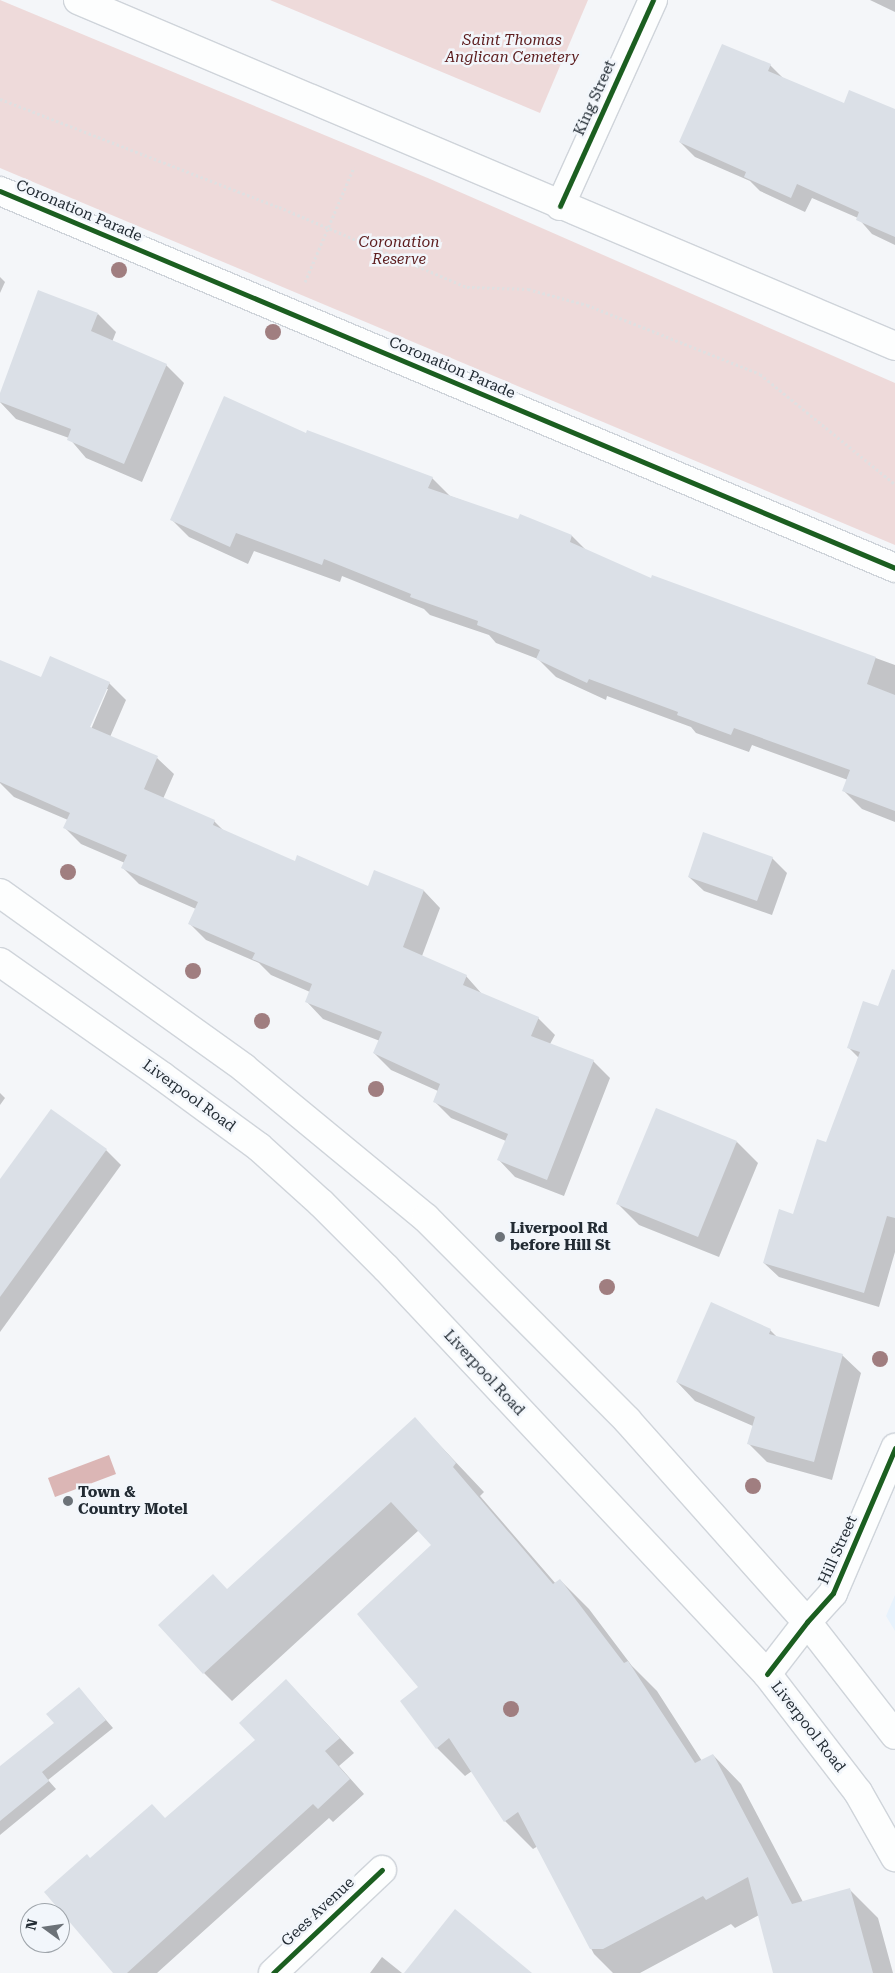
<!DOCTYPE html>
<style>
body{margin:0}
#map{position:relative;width:895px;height:1973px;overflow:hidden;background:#f4f6f9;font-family:"Roboto Serif",serif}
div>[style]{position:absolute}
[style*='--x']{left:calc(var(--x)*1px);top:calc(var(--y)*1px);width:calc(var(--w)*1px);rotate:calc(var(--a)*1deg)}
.built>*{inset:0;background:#e7f2fc}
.green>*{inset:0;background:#eedada}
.water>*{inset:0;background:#dbb6b5}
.shadow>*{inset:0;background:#0003}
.building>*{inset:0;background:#dbe0e7}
.path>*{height:3px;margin-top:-1.5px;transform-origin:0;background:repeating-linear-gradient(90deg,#e0e0e1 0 2.5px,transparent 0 5px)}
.roads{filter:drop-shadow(1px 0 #cfd4da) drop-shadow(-1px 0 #cfd4da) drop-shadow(0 1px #cfd4da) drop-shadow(0 -1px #cfd4da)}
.minor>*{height:28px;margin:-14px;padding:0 14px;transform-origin:14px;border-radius:14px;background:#fdfefe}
.major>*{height:28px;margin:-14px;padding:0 14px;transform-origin:14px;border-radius:14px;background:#fdfefe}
.highway>*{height:28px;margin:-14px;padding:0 14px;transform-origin:14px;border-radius:14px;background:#fdfefe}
.cycleway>*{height:5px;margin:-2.5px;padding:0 2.5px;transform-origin:2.5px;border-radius:2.5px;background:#1b5e20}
.trees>*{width:16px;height:16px;margin:-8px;border-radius:50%;background:#a07e80}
.dots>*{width:14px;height:14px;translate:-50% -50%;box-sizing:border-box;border:2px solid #f2f6fb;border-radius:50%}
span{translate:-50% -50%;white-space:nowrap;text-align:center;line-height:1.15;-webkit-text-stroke:5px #f2f6fb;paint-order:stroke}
.park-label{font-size:15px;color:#5c1c1d;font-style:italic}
.street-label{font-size:15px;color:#222b33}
.poi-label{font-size:15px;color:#222b33;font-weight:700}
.left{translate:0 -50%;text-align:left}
.north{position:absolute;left:20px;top:1903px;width:50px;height:50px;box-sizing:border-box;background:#f2f6fb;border:1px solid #9fa5ab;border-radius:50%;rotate:284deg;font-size:14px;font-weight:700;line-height:20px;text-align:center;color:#222b33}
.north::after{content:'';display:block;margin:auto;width:18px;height:22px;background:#6c7278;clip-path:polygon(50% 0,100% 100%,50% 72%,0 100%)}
</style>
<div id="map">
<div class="built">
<div style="clip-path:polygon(895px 1595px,895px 1631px,886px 1616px)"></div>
</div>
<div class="green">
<div style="clip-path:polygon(0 0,430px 179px,895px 383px,895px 545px,0 168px)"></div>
<div style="clip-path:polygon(270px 0,588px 0,540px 113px)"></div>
</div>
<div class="water">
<div style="clip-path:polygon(109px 1455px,116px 1474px,55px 1497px,48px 1478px)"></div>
</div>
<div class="shadow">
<div style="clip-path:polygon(870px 0,895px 0,895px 12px)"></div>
<div style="clip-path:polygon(770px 65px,784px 79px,844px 104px,895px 110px,895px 245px,872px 234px,858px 218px,812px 198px,805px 212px,760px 191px,750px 181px,695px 157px,680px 142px)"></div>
<div style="clip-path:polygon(0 277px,5px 282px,0 293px)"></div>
<div style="clip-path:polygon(98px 314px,116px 332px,112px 342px,166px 365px,184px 383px,142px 482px,86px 458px,69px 438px,16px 419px,0 402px,0 396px)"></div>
<div style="clip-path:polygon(307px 434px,432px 478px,450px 496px,519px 521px,521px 516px,572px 536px,587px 551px,652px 580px,653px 577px,895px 665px,895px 822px,862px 809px,844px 791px,848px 780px,752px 745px,749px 752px,696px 733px,691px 727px,607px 696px,606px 700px,556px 677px,538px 659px,496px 643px,489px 635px,430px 615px,424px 609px,342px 576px,340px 582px,254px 551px,248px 564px,189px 537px,171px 519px)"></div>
<div style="clip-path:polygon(evenodd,0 662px,42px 678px,109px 683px,126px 700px,110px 737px,157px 758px,174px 774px,163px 799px,214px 821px,224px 831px,295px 862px,369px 888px,375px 872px,424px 891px,440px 908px,422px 956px,466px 976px,482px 994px,538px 1018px,555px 1035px,550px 1044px,593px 1061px,610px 1078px,564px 1196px,515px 1177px,499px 1160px,506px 1141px,451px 1118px,434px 1101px,438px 1091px,391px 1070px,374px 1053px,380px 1041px,323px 1019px,307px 1002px,310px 992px,271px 975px,259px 963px,206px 940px,189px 923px,196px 909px,139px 884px,123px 868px,125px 863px,81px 844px,65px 828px,68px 820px,14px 797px,0 783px,0 662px,105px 689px,108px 689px,89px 734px,87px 733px,105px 689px)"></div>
<div style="clip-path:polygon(772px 858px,787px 873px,772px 915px,704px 891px,689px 877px)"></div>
<div style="clip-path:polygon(895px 982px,895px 1252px,879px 1307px,779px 1277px,764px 1263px,794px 1215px,827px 1143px,859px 1058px,848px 1047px,884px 1010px)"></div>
<div style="clip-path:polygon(0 1093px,5px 1098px,0 1105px)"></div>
<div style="clip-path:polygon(737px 1142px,758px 1163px,719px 1257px,639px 1225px,618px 1204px)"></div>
<div style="clip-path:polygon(106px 1150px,121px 1165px,0 1332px,0 1181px)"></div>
<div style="clip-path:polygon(770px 1330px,778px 1338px,842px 1355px,861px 1373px,832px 1480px,767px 1462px,749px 1444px,753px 1426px,695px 1401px,677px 1382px)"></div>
<div style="clip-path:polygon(415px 1419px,484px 1492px,480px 1496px,556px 1584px,560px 1580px,589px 1609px,632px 1666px,657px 1691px,702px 1761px,713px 1755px,741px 1784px,803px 1902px,850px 1890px,878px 1918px,893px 1973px,776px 1973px,759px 1915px,735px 1928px,731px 1924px,640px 1973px,613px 1973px,594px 1954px,538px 1846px,533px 1849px,505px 1821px,472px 1771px,465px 1776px,437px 1748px,420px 1687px,433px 1545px,419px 1530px,232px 1701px,204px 1673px,227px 1590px)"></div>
<div style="clip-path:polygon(79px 1689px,113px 1728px,48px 1780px,56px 1789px,0 1835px,0 1768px,55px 1723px)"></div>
<div style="clip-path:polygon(301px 1696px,354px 1753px,339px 1766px,364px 1794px,333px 1822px,329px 1818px,157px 1973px,115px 1973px,90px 1859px,166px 1819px,256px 1740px)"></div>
<div style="clip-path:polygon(382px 1957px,402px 1973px,370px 1973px)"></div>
</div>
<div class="building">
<div style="clip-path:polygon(722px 44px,771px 64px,768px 71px,844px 103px,849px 90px,895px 109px,895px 237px,856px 220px,859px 212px,797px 184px,791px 198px,744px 177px,746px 172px,679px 142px)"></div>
<div style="clip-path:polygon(38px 290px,98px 313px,91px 331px,167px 364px,124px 464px,67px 440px,71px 429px,0 402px,0 393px)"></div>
<div style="clip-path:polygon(224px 396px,306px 433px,307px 430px,433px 477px,428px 488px,518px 519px,520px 514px,572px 535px,570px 542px,651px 578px,652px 575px,876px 657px,867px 684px,895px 695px,895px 811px,842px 791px,850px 770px,734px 728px,731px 735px,677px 715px,678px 712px,589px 679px,587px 683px,536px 659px,540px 650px,477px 625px,478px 621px,410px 597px,411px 594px,324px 559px,322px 565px,236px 533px,230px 547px,170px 520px)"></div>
<div style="clip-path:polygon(50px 656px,110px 682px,90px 727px,158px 756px,144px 789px,215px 820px,213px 825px,295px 861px,297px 855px,368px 886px,374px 870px,424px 890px,403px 947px,467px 975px,463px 985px,539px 1017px,531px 1036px,594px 1060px,547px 1180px,497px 1160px,508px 1134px,433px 1102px,440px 1084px,373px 1053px,382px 1032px,305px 1002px,312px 984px,252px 959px,255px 953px,188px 924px,198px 902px,121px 868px,127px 855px,63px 828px,70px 813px,0 782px,0 660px,41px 677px)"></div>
<div style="clip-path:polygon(703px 832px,773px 857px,757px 901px,688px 877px)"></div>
<div style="clip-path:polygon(892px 969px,895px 970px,895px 1218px,887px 1216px,864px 1293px,763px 1263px,779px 1209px,793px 1214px,817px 1139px,826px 1142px,860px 1052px,847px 1048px,863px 1001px,878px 1006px)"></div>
<div style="clip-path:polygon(656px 1108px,737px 1141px,698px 1237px,616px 1204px)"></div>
<div style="clip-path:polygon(51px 1109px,107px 1149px,0 1297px,0 1179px)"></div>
<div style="clip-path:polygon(711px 1302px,771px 1329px,769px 1334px,843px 1354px,814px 1462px,747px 1444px,755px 1417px,676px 1382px)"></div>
<div style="clip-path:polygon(415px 1417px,456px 1463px,453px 1467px,553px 1584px,560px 1579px,624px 1663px,628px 1661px,695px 1763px,713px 1754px,792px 1904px,850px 1888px,873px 1973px,773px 1973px,748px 1877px,706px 1900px,703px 1896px,603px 1949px,590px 1949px,518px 1812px,504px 1822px,449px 1738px,436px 1749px,400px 1701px,418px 1687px,357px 1614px,431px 1545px,391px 1502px,203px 1674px,158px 1625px,213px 1574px,227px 1589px)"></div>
<div style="clip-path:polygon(286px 1679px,340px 1738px,325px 1751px,350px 1779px,318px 1809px,313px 1804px,127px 1973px,113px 1973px,44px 1892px,87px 1854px,90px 1858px,152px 1804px,165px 1818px,255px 1740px,239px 1723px)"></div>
<div style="clip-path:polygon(79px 1687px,106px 1720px,42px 1772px,49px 1781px,0 1821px,0 1766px,54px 1723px,46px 1714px)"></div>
<div style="clip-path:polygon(455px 1909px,532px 1973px,404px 1973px)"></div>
</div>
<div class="path">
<div style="--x:0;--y:99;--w:299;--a:21.2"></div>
<div style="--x:279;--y:207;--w:204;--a:23.1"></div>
<div style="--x:467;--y:287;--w:61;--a:1.9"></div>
<div style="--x:528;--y:289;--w:61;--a:15.2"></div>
<div style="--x:587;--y:305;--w:186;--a:21.7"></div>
<div style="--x:760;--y:374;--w:174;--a:39.2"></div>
<div style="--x:305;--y:282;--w:125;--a:-66.9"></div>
</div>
<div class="roads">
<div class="minor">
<div style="--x:0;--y:191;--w:971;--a:22.84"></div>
<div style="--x:560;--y:206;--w:226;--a:-65.7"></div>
<div style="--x:767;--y:1674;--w:66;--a:-52.4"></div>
<div style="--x:807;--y:1622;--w:39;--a:-48"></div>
<div style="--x:833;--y:1593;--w:158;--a:-66.8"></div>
<div style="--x:273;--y:1973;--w:150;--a:-43.4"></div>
</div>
<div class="major">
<div style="--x:78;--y:0;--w:887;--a:22.95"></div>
</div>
<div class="highway">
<div style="--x:0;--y:893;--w:300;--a:35.6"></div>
<div style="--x:244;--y:1068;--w:236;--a:39.5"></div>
<div style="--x:426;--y:1218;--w:285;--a:45.1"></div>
<div style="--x:627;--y:1420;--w:271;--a:48.3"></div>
<div style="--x:807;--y:1622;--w:143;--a:52.1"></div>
<div style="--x:0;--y:962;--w:198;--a:35.1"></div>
<div style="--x:162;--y:1076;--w:120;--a:36.2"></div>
<div style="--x:259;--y:1147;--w:84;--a:42.1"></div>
<div style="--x:321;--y:1203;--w:92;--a:45"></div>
<div style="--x:386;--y:1268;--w:557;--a:46.82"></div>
<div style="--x:767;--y:1674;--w:149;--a:52.4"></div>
<div style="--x:858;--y:1792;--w:75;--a:60.4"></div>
</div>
</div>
<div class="cycleway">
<div style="--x:0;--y:191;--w:971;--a:22.84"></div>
<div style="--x:560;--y:206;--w:226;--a:-65.7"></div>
<div style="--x:767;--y:1674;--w:66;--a:-52.4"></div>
<div style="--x:807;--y:1622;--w:39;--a:-48"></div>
<div style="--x:833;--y:1593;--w:158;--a:-66.8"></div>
<div style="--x:273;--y:1973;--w:150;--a:-43.4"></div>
</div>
<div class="trees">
<div style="left:119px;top:270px"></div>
<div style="left:273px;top:332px"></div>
<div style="left:68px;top:872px"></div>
<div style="left:193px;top:971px"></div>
<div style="left:262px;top:1021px"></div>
<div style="left:376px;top:1089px"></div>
<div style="left:607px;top:1287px"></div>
<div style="left:880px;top:1359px"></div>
<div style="left:753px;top:1486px"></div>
<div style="left:511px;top:1709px"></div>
</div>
<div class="dots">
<div style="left:500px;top:1237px;background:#6c7278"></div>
<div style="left:68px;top:1501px;background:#6c7278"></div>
</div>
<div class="park-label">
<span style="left:512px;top:49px">Saint Thomas<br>Anglican Cemetery</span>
<span style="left:399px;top:251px">Coronation<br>Reserve</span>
</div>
<div class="street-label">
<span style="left:595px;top:98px;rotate:-66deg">King Street</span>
<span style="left:79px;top:211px;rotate:23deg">Coronation Parade</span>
<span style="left:452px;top:368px;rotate:23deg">Coronation Parade</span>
<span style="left:189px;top:1096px;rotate:36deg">Liverpool Road</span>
<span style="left:484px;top:1373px;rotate:47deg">Liverpool Road</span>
<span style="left:838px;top:1550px;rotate:-66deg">Hill Street</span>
<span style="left:808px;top:1727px;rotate:52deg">Liverpool Road</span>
<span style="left:318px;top:1912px;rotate:-43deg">Gees Avenue</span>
</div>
<div class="poi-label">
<span class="left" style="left:510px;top:1237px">Liverpool Rd<br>before Hill St</span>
<span class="left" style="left:78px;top:1501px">Town &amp;<br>Country Motel</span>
</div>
<div class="north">N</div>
</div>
